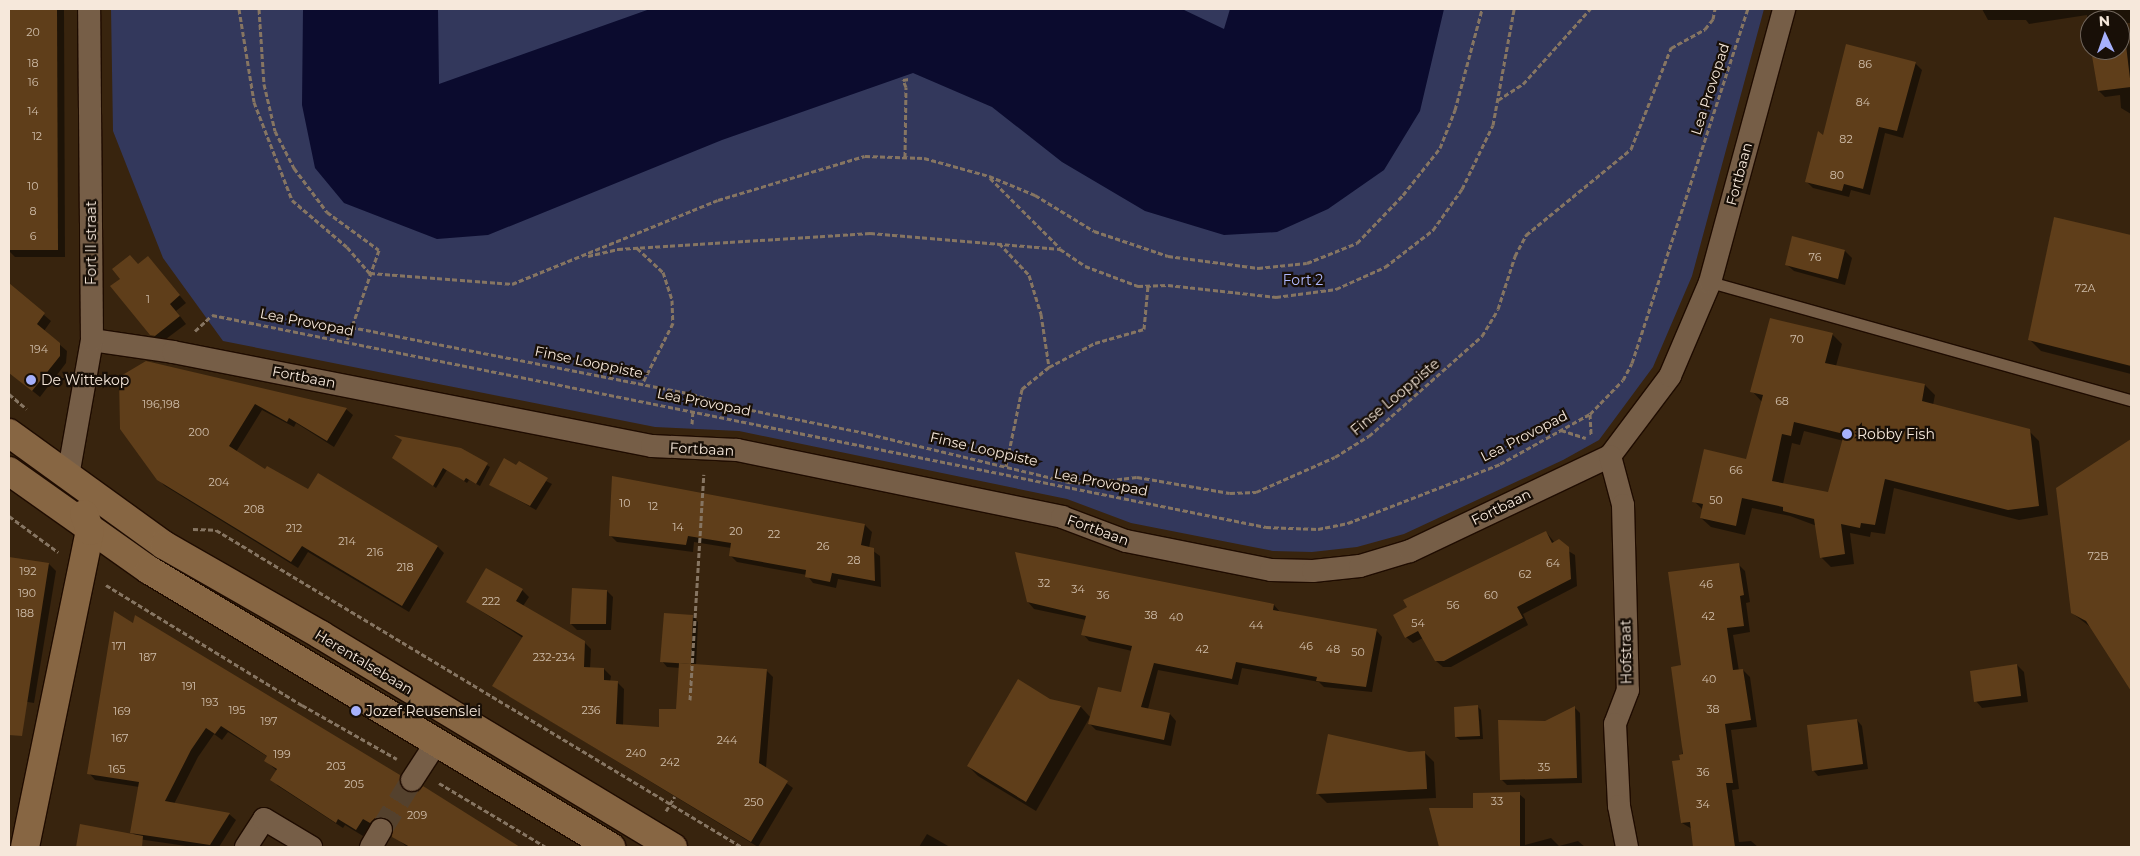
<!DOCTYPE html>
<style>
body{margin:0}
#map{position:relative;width:2140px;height:856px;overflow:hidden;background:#38240e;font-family:Montserrat,sans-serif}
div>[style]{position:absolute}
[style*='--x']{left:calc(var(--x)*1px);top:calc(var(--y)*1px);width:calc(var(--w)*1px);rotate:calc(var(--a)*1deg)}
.green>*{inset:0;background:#33385c}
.water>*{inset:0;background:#0b0b2e}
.shadow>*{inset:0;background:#0007}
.building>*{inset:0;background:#5f3e1a}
.street-tunnel>*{height:22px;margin-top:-11px;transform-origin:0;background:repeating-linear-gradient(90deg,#54412d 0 22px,transparent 0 33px)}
.path>*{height:3px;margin-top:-1.5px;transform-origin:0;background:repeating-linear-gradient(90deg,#867562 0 5px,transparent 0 7.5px)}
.roads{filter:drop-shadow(1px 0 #1f0c00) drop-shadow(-1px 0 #1f0c00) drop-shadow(0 1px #1f0c00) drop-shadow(0 -1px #1f0c00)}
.lane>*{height:11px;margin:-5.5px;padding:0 5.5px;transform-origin:5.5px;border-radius:5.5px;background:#765e47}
.street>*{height:22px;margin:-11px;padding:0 11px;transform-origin:11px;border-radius:11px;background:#765e47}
.secondary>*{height:28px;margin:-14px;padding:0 14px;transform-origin:14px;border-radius:14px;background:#876643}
.dots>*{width:14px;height:14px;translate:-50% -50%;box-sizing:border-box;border:2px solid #180f07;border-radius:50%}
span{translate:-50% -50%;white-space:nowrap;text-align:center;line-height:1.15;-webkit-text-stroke:4.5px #180f07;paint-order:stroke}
.number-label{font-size:11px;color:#d0beab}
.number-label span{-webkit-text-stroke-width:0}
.street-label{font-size:14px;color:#f6e8db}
.park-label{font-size:14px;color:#afb9fe}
.poi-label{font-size:14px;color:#f6e8db}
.left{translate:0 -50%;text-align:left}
.frame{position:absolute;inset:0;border:10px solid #f6e8db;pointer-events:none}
.north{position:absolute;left:2080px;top:10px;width:50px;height:50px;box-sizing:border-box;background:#180f07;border:1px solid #71665c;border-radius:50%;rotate:357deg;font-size:14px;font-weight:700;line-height:20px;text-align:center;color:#f6e8db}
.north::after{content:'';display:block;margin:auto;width:18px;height:22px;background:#a6b1fc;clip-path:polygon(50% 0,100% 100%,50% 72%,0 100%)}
</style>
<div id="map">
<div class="green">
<div style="clip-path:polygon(111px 9px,1764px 9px,1692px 276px,1653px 367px,1599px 440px,1563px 460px,1404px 534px,1357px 547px,1312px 552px,1273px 551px,1131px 523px,1067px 499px,739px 431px,655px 427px,223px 341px,163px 258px,113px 131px)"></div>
</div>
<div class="water">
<div style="clip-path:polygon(303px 9px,438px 9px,439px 84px,650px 9px,1182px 9px,1224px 29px,1230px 9px,1444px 9px,1420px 111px,1384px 170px,1328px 209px,1277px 232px,1224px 235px,1145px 211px,1062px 162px,992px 107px,913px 73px,722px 140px,488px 235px,437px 239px,344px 203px,315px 168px,302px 105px)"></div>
</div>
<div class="shadow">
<div style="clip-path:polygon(9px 9px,64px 9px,65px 257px,15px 257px,9px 251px)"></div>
<div style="clip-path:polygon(1982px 9px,2131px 9px,2131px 23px,2126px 23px,2131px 53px,2131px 114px,2121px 108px,2120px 95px,2105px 97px,2099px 91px,2092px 50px,2120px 50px,2120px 20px,2090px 20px,2090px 36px,2087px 15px,2029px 24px,2026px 20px,1988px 20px)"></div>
<div style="clip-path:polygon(1915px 63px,1922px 70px,1903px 138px,1885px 133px,1870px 195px,1851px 190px,1849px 197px,1813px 188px,1806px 181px,1824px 137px)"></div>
<div style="clip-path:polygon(2054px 218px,2131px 237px,2131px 374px,2041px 351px,2030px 340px)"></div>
<div style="clip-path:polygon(1793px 238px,1845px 251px,1852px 258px,1845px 285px,1794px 271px,1787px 265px)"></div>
<div style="clip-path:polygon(148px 258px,186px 303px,176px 311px,186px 324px,162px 342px,151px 334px,122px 279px)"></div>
<div style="clip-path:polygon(9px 285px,51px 321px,44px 331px,67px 351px,66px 363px,40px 397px,9px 372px,12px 359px,9px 357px)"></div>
<div style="clip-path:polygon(evenodd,1832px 334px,1842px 344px,1836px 366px,1925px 385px,1935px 395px,1933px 405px,2029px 431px,2039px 441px,2048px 515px,2019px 520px,1894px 488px,1885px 534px,1871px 532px,1870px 537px,1850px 533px,1854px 564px,1831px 567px,1821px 557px,1817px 526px,1790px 516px,1752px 508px,1745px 535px,1711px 527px,1701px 518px,1703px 510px,1694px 501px,1747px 460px,1762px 402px,1752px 391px,1832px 334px,1804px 431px,1844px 441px,1829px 494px,1783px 484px,1792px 443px,1800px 445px,1804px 431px)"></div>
<div style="clip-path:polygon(120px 377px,346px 409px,353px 415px,334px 447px,296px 423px,294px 427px,262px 410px,236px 452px,265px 471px,309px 491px,318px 475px,438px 547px,444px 553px,409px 612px,308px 552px,298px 568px,165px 486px,158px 479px)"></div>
<div style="clip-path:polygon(2131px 440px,2131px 689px,2093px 629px,2072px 613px,2057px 489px)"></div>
<div style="clip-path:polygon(461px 449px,490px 467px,480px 486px,469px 480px,467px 483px,447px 470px,436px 488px,393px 458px)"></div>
<div style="clip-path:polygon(516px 466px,552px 484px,536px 510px,491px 485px)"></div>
<div style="clip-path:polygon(613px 478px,865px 525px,872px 532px,869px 548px,880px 556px,881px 587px,838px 579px,836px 588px,813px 583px,807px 575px,737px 562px,730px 555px,731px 548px,694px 542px,693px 552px,617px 542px,610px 535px)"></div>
<div style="clip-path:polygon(1546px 532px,1555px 543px,1575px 555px,1577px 586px,1523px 614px,1528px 625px,1451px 667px,1443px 667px,1436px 661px,1423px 638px,1413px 643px,1406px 637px)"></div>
<div style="clip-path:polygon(9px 558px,49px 564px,56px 571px,34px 703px,9px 699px)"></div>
<div style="clip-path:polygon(1738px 564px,1745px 571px,1750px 602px,1746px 603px,1750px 632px,1733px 635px,1739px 671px,1743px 670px,1750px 677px,1757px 727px,1731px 730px,1739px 789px,1732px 790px,1739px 842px,1751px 841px,1758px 847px,1694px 847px,1692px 829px,1682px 823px,1683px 666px)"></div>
<div style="clip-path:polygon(522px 590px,529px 597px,523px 606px,584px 642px,591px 649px,590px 669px,604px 669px,611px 676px,610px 682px,617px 682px,624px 689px,623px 726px,660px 728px,677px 711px,680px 668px,667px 667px,662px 661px,693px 616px,698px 622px,696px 666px,766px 670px,773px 677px,766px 768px,793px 788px,758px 847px,493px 686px,523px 638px,467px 602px)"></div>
<div style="clip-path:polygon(607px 591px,613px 597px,611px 630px,577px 630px,571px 624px)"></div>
<div style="clip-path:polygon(1028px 602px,1274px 605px,1280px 612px,1376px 630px,1382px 637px,1372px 692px,1324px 687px,1319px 682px,1242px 668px,1238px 685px,1158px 670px,1148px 709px,1170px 714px,1176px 721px,1171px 746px,1096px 730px,1090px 724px,1122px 694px,1132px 651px,1089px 641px,1083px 634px,1086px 620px,1034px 609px)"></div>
<div style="clip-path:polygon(115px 613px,399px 776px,406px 783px,406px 793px,418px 793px,424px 788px,518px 847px,407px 847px,394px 836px,392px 824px,388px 823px,377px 829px,370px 825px,363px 836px,345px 825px,343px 828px,278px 786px,272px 779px,277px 771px,266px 761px,268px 757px,228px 732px,222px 740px,214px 734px,198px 757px,174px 804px,229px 814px,236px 820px,219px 847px,193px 847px,138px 839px,132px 832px,139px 787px,95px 780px,89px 773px)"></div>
<div style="clip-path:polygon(2017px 665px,2024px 672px,2028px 702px,1982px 708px,1976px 701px)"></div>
<div style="clip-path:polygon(1049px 701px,1081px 707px,1090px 717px,1036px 811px,978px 776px,968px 766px)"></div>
<div style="clip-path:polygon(1478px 707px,1481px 710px,1483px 739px,1460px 740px,1456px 737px)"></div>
<div style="clip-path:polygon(1575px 708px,1580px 713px,1582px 783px,1507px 785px,1501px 779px,1546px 722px)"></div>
<div style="clip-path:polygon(1857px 720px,1862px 726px,1868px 769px,1818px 776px,1813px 770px)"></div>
<div style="clip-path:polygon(1425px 753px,1434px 762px,1436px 798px,1327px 803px,1318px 794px)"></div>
<div style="clip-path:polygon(1519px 794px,1525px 799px,1525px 845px,1551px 838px,1559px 846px,1578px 841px,1585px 847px,1441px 847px,1430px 809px,1475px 810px)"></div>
<div style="clip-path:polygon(81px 826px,135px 841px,134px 847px,77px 847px)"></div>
<div style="clip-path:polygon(927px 834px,950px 847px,919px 847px)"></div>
</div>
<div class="building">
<div style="clip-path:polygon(9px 9px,57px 9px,58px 250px,9px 250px)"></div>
<div style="clip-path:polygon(1846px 44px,1916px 62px,1897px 131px,1879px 127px,1863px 189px,1844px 184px,1842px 191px,1805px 182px,1818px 131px,1823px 135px)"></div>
<div style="clip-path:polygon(2126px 45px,2131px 87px,2098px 91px,2091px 50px,2120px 50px,2120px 46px)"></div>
<div style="clip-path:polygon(2054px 217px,2131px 235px,2131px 366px,2028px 340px)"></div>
<div style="clip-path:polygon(1792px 236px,1845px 250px,1838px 279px,1785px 265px)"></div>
<div style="clip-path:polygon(130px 255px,138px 264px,148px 256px,180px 295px,170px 304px,180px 316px,155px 336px,150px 335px,110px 286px,120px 279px,112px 269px)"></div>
<div style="clip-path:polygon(9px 283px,45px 313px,37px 324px,60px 343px,60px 356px,32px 391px,9px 373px)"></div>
<div style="clip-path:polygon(evenodd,1770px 318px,1833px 333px,1825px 363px,1925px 384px,1922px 401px,2030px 429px,2039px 506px,2008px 510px,1885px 479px,1875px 525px,1861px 523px,1860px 528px,1841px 524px,1845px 554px,1820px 558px,1814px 519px,1783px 511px,1783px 507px,1742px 498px,1736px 526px,1700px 518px,1703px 504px,1692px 502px,1704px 449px,1746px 459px,1763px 395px,1750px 392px,1770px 318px,1794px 422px,1844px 434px,1828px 492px,1772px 481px,1782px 434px,1791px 436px,1794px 422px)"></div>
<div style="clip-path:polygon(146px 361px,347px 408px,327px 441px,289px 418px,287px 422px,255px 404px,229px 446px,265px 469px,267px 466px,308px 489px,318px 473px,438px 546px,402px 606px,302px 546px,291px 562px,157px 480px,120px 429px,119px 377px)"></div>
<div style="clip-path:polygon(394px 435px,461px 448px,488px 463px,476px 484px,466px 478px,464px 481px,443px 468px,433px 486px,392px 458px,402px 440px)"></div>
<div style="clip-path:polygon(2131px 439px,2131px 691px,2086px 621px,2071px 613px,2056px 488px)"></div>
<div style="clip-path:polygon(504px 458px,516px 465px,519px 461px,548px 478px,530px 506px,489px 485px)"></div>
<div style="clip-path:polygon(612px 476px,865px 524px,861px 545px,874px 548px,875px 581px,832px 573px,830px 582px,805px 577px,806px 570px,729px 556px,731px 543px,688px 536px,686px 545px,609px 536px)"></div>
<div style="clip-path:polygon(1546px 531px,1552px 543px,1559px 539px,1569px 547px,1571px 579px,1517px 607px,1523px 618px,1444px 661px,1435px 661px,1418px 631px,1405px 638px,1393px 615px,1407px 607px,1403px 600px)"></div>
<div style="clip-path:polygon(1015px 552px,1274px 604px,1273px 610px,1377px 629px,1366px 687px,1316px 681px,1317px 677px,1236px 662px,1232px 679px,1154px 663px,1141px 707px,1170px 713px,1164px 740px,1088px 724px,1098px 687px,1121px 692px,1132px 646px,1081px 635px,1086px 616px,1027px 602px)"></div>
<div style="clip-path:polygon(9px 557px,49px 563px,22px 736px,9px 735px)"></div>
<div style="clip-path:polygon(1739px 563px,1744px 595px,1740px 596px,1744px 626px,1727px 628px,1733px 670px,1743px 669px,1751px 720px,1725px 724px,1733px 783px,1726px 783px,1735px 847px,1693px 847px,1690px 822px,1681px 823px,1672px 761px,1680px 760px,1679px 755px,1683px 754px,1671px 667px,1681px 665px,1668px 572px)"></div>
<div style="clip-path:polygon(486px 568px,523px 589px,516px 601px,585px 641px,584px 667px,604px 668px,604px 680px,618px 681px,616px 724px,659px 727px,659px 709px,676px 709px,679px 663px,767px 669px,759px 763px,788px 781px,751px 842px,492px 686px,523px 636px,466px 602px)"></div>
<div style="clip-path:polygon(572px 588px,607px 590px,606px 624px,570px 624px)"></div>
<div style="clip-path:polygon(114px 611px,133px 623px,135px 615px,400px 775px,400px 786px,405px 791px,418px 792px,423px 786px,520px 847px,410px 847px,392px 837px,393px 824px,387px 818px,375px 818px,370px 823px,363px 819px,356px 830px,338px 819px,336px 823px,270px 780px,277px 769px,264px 761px,267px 756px,221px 726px,215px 734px,206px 728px,191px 750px,165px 801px,230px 813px,210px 845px,130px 833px,139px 782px,87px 774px)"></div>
<div style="clip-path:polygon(664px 613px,693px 615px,691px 664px,660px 662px)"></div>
<div style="clip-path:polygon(2017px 664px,2021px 696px,1974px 702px,1970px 671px)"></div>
<div style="clip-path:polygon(1018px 679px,1050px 699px,1081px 706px,1026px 802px,967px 766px)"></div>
<div style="clip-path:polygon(1478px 705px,1480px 736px,1455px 737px,1454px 707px)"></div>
<div style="clip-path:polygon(1575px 706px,1577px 778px,1500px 780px,1498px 720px,1545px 721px)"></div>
<div style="clip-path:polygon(1857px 719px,1863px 764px,1812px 771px,1807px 725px)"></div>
<div style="clip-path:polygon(1328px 734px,1409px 752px,1425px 751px,1427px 789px,1316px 794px)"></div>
<div style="clip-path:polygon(1520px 792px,1520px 847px,1439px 847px,1429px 808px,1473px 808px,1473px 793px)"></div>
<div style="clip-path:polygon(80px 824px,143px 836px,142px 847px,76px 847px)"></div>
</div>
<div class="street-tunnel">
<div style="--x:381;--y:830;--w:59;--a:-58.2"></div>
</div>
<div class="path">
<div style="--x:239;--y:9;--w:94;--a:80.8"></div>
<div style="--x:254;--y:102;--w:105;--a:68.8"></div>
<div style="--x:292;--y:200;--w:72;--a:40.5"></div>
<div style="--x:347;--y:247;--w:35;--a:49"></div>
<div style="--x:370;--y:273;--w:142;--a:4.4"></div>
<div style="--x:512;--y:284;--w:222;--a:-22.2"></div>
<div style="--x:718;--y:200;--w:153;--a:-16.7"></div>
<div style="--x:865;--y:156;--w:59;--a:1.9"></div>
<div style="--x:924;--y:158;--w:67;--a:15.5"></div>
<div style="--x:989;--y:176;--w:50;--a:22.4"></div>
<div style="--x:1035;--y:195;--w:69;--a:31.4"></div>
<div style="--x:1094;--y:231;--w:78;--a:18.7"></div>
<div style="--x:1168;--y:256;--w:91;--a:7.6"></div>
<div style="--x:1258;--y:268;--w:49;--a:-5.8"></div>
<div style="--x:1307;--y:263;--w:54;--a:-21.8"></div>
<div style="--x:1357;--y:243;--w:66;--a:-46.2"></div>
<div style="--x:1403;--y:195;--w:60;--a:-51.8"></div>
<div style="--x:1440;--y:148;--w:41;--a:-68.5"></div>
<div style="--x:1455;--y:110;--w:105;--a:-75"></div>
<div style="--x:259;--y:9;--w:75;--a:86.2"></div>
<div style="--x:264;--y:84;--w:48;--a:76.8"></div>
<div style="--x:275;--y:131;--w:42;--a:62.8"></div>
<div style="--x:294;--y:168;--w:55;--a:53.1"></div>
<div style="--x:327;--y:212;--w:64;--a:36.2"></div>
<div style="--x:379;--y:250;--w:96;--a:109.4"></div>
<div style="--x:1498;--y:100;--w:30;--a:-33"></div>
<div style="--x:1523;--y:84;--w:101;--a:-48.2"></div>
<div style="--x:905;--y:157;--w:70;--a:-89.2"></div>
<div style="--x:906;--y:87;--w:8;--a:-113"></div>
<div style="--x:903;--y:80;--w:6;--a:-9"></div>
<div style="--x:990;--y:178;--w:99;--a:45"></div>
<div style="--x:999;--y:243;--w:44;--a:46.8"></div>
<div style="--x:1029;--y:275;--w:41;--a:72.9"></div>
<div style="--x:1041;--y:314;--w:54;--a:81.4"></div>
<div style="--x:1049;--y:367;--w:35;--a:141"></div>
<div style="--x:1022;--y:389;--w:79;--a:101.7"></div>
<div style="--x:637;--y:248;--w:35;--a:43"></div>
<div style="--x:663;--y:272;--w:29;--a:72"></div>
<div style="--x:672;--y:300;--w:23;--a:88"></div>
<div style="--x:673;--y:323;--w:68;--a:116.9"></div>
<div style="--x:588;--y:256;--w:31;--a:-13"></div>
<div style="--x:618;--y:249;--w:253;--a:-3.6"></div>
<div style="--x:870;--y:233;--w:191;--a:4.8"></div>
<div style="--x:1060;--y:249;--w:30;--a:34"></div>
<div style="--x:1085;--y:266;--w:57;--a:20.7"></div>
<div style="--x:1138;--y:286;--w:30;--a:-2"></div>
<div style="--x:1168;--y:285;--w:109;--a:6.3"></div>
<div style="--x:1276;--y:297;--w:61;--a:-7.6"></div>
<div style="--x:1336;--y:289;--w:54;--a:-24.2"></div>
<div style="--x:1385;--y:267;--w:61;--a:-37.6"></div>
<div style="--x:1433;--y:230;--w:50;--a:-54.7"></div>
<div style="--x:1462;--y:189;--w:71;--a:-64.2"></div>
<div style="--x:1493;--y:125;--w:118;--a:-79.7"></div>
<div style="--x:351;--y:327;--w:348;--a:11.1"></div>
<div style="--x:692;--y:394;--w:46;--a:16.5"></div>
<div style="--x:736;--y:407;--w:127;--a:11.3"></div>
<div style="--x:861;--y:432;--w:215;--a:13.5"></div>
<div style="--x:1070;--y:482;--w:17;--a:3"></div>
<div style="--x:1087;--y:483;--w:50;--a:-6.8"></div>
<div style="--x:1137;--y:477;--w:94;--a:9.8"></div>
<div style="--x:1230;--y:493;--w:26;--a:-2"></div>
<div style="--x:1256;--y:492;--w:86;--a:-23.9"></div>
<div style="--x:1335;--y:457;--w:40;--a:-32"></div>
<div style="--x:1369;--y:436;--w:151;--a:-41.5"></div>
<div style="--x:1482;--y:336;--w:31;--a:-59"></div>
<div style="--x:1498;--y:309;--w:56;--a:-72.2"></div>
<div style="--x:1515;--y:256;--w:24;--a:-62"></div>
<div style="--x:1526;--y:235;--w:136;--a:-39.3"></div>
<div style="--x:1631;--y:149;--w:109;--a:-68.4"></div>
<div style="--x:1671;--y:48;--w:39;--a:-29"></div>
<div style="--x:1705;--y:29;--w:13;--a:-51"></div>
<div style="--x:1713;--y:19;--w:10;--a:-79"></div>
<div style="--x:195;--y:331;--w:23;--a:-43"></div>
<div style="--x:212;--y:315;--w:1075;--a:11.37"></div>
<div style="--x:1266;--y:527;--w:52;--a:2.2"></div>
<div style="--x:1318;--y:529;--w:31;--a:-11"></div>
<div style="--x:1348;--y:523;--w:163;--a:-21.2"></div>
<div style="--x:1500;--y:464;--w:103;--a:-29.1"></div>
<div style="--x:1590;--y:414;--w:47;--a:-45.9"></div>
<div style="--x:1623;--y:380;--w:19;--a:-62"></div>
<div style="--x:1632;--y:363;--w:373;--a:-71.9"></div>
<div style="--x:1049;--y:367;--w:52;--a:-27.6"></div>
<div style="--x:1095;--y:343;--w:51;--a:-15.9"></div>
<div style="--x:1144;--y:329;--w:43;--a:-84.7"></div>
<div style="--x:9;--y:394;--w:23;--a:40"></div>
<div style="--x:1590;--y:414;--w:22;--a:87"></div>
<div style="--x:692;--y:424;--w:13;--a:-86"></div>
<div style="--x:1561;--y:430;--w:26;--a:18"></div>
<div style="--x:9;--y:516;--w:61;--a:36.3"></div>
<div style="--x:193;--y:529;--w:23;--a:2"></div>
<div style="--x:216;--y:530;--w:614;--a:31.08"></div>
<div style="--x:106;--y:585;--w:230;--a:31.5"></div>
<div style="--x:302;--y:705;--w:109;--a:29.6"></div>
<div style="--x:690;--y:700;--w:226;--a:-86.5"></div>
<div style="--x:439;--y:783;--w:125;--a:30.9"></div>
<div style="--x:666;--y:811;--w:17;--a:-59"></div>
</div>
<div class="roads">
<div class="lane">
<div style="--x:1710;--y:282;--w:437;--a:15.7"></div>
</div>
<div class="street">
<div style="--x:92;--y:340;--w:82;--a:8.4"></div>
<div style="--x:173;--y:352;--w:488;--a:11.1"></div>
<div style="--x:652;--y:446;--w:85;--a:2.7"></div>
<div style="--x:737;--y:450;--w:332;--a:11.6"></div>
<div style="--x:1062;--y:517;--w:68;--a:20.6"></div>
<div style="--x:1126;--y:541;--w:148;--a:11.3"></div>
<div style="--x:1271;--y:570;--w:42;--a:1.4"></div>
<div style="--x:1313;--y:571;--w:47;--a:-6.1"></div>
<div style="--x:1360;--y:566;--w:52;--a:-16.7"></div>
<div style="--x:1410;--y:551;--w:221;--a:-25.4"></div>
<div style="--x:1610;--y:456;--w:100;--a:-53.1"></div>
<div style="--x:1670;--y:376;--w:102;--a:-66.9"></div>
<div style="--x:1710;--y:282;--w:283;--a:-74.8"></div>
<div style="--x:1610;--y:456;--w:51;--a:75.1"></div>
<div style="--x:1623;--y:505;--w:185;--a:88.5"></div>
<div style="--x:1628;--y:690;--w:36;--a:111"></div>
<div style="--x:1615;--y:724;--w:82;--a:87.2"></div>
<div style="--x:1619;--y:806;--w:42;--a:79"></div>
<div style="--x:68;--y:476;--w:138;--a:-80"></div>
<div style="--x:92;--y:340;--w:331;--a:-90.5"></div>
<div style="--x:412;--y:780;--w:44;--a:-57"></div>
<div style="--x:246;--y:847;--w:33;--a:-57"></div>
<div style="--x:264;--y:819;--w:55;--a:30.8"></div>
<div style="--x:371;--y:847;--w:20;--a:-60"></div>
</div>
<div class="secondary">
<div style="--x:9;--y:433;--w:191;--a:35.9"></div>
<div style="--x:164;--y:545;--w:181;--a:29.8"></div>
<div style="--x:321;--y:635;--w:411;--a:31.1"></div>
<div style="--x:9;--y:471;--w:171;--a:35.3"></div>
<div style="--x:149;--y:570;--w:539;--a:30.95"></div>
<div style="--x:25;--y:847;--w:323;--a:-78.4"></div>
<div style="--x:90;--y:531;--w:18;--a:-109"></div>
</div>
</div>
<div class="dots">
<div style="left:31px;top:380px;background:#a6b1fc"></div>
<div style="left:1847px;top:434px;background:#a6b1fc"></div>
<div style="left:356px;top:711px;background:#a6b1fc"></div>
</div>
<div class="number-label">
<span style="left:33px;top:32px">20</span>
<span style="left:33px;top:63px">18</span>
<span style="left:1865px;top:64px">86</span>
<span style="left:33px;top:82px">16</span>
<span style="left:1863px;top:102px">84</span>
<span style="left:33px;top:111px">14</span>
<span style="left:37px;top:136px">12</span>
<span style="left:1846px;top:139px">82</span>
<span style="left:1837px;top:175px">80</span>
<span style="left:33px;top:186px">10</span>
<span style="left:33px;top:211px">8</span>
<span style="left:33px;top:236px">6</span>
<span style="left:1815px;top:257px">76</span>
<span style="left:2085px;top:288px">72A</span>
<span style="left:148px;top:299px">1</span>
<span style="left:1797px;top:339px">70</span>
<span style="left:39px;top:349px">194</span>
<span style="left:1782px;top:401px">68</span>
<span style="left:161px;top:404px">196,198</span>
<span style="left:199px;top:432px">200</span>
<span style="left:1736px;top:470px">66</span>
<span style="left:219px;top:482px">204</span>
<span style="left:1716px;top:500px">50</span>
<span style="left:625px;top:503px">10</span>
<span style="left:653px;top:506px">12</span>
<span style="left:254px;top:509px">208</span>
<span style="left:678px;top:527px">14</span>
<span style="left:294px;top:528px">212</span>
<span style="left:736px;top:531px">20</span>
<span style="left:774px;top:534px">22</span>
<span style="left:347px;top:541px">214</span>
<span style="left:823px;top:546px">26</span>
<span style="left:375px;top:552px">216</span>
<span style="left:2098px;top:556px">72B</span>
<span style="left:854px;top:560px">28</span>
<span style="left:1553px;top:563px">64</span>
<span style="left:405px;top:567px">218</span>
<span style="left:28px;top:571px">192</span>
<span style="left:1525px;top:574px">62</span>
<span style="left:1044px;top:583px">32</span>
<span style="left:1706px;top:584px">46</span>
<span style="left:1078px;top:589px">34</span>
<span style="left:27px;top:593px">190</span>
<span style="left:1103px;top:595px">36</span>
<span style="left:1491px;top:595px">60</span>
<span style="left:491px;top:601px">222</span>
<span style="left:1453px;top:605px">56</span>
<span style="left:25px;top:613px">188</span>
<span style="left:1151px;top:615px">38</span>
<span style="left:1708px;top:616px">42</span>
<span style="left:1176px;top:617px">40</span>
<span style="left:1418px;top:623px">54</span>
<span style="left:1256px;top:625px">44</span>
<span style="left:119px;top:646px">171</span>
<span style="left:1306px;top:646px">46</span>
<span style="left:1202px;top:649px">42</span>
<span style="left:1333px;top:649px">48</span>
<span style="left:1358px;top:652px">50</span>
<span style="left:148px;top:657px">187</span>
<span style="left:554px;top:657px">232-234</span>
<span style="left:1709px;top:679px">40</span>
<span style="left:189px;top:686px">191</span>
<span style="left:210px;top:702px">193</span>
<span style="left:1713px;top:709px">38</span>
<span style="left:237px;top:710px">195</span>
<span style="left:591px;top:710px">236</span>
<span style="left:122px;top:711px">169</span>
<span style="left:269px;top:721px">197</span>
<span style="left:120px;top:738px">167</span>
<span style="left:727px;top:740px">244</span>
<span style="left:636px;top:753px">240</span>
<span style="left:282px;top:754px">199</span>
<span style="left:670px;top:762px">242</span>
<span style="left:336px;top:766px">203</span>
<span style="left:1544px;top:767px">35</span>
<span style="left:117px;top:769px">165</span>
<span style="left:1703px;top:772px">36</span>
<span style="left:354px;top:784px">205</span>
<span style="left:1497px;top:801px">33</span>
<span style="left:754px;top:802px">250</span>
<span style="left:1703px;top:804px">34</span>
<span style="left:417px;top:815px">209</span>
</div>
<div class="street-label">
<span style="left:1710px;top:89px;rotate:-72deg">Lea Provopad</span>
<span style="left:1739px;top:174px;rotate:-75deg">Fortbaan</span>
<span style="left:91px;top:243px;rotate:-90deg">Fort II straat</span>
<span style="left:307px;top:322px;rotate:11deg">Lea Provopad</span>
<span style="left:589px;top:362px;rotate:12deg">Finse Looppiste</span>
<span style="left:304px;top:377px;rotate:11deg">Fortbaan</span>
<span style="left:1395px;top:397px;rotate:-40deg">Finse Looppiste</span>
<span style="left:704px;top:402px;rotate:11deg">Lea Provopad</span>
<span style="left:1524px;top:436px;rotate:-27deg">Lea Provopad</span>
<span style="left:702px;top:449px;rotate:3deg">Fortbaan</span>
<span style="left:984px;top:449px;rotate:13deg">Finse Looppiste</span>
<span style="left:1101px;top:482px;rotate:11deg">Lea Provopad</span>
<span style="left:1501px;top:507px;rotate:-26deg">Fortbaan</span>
<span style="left:1098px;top:530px;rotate:20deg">Fortbaan</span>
<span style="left:1626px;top:652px;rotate:-91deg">Hofstraat</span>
<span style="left:364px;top:662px;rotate:31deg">Herentalsebaan</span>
</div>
<div class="park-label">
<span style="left:1303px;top:280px">Fort 2</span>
</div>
<div class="poi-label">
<span class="left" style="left:41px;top:380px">De Wittekop</span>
<span class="left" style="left:1857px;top:434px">Robby Fish</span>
<span class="left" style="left:366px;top:711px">Jozef Reusenslei</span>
</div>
<div class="frame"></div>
<div class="north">N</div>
</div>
